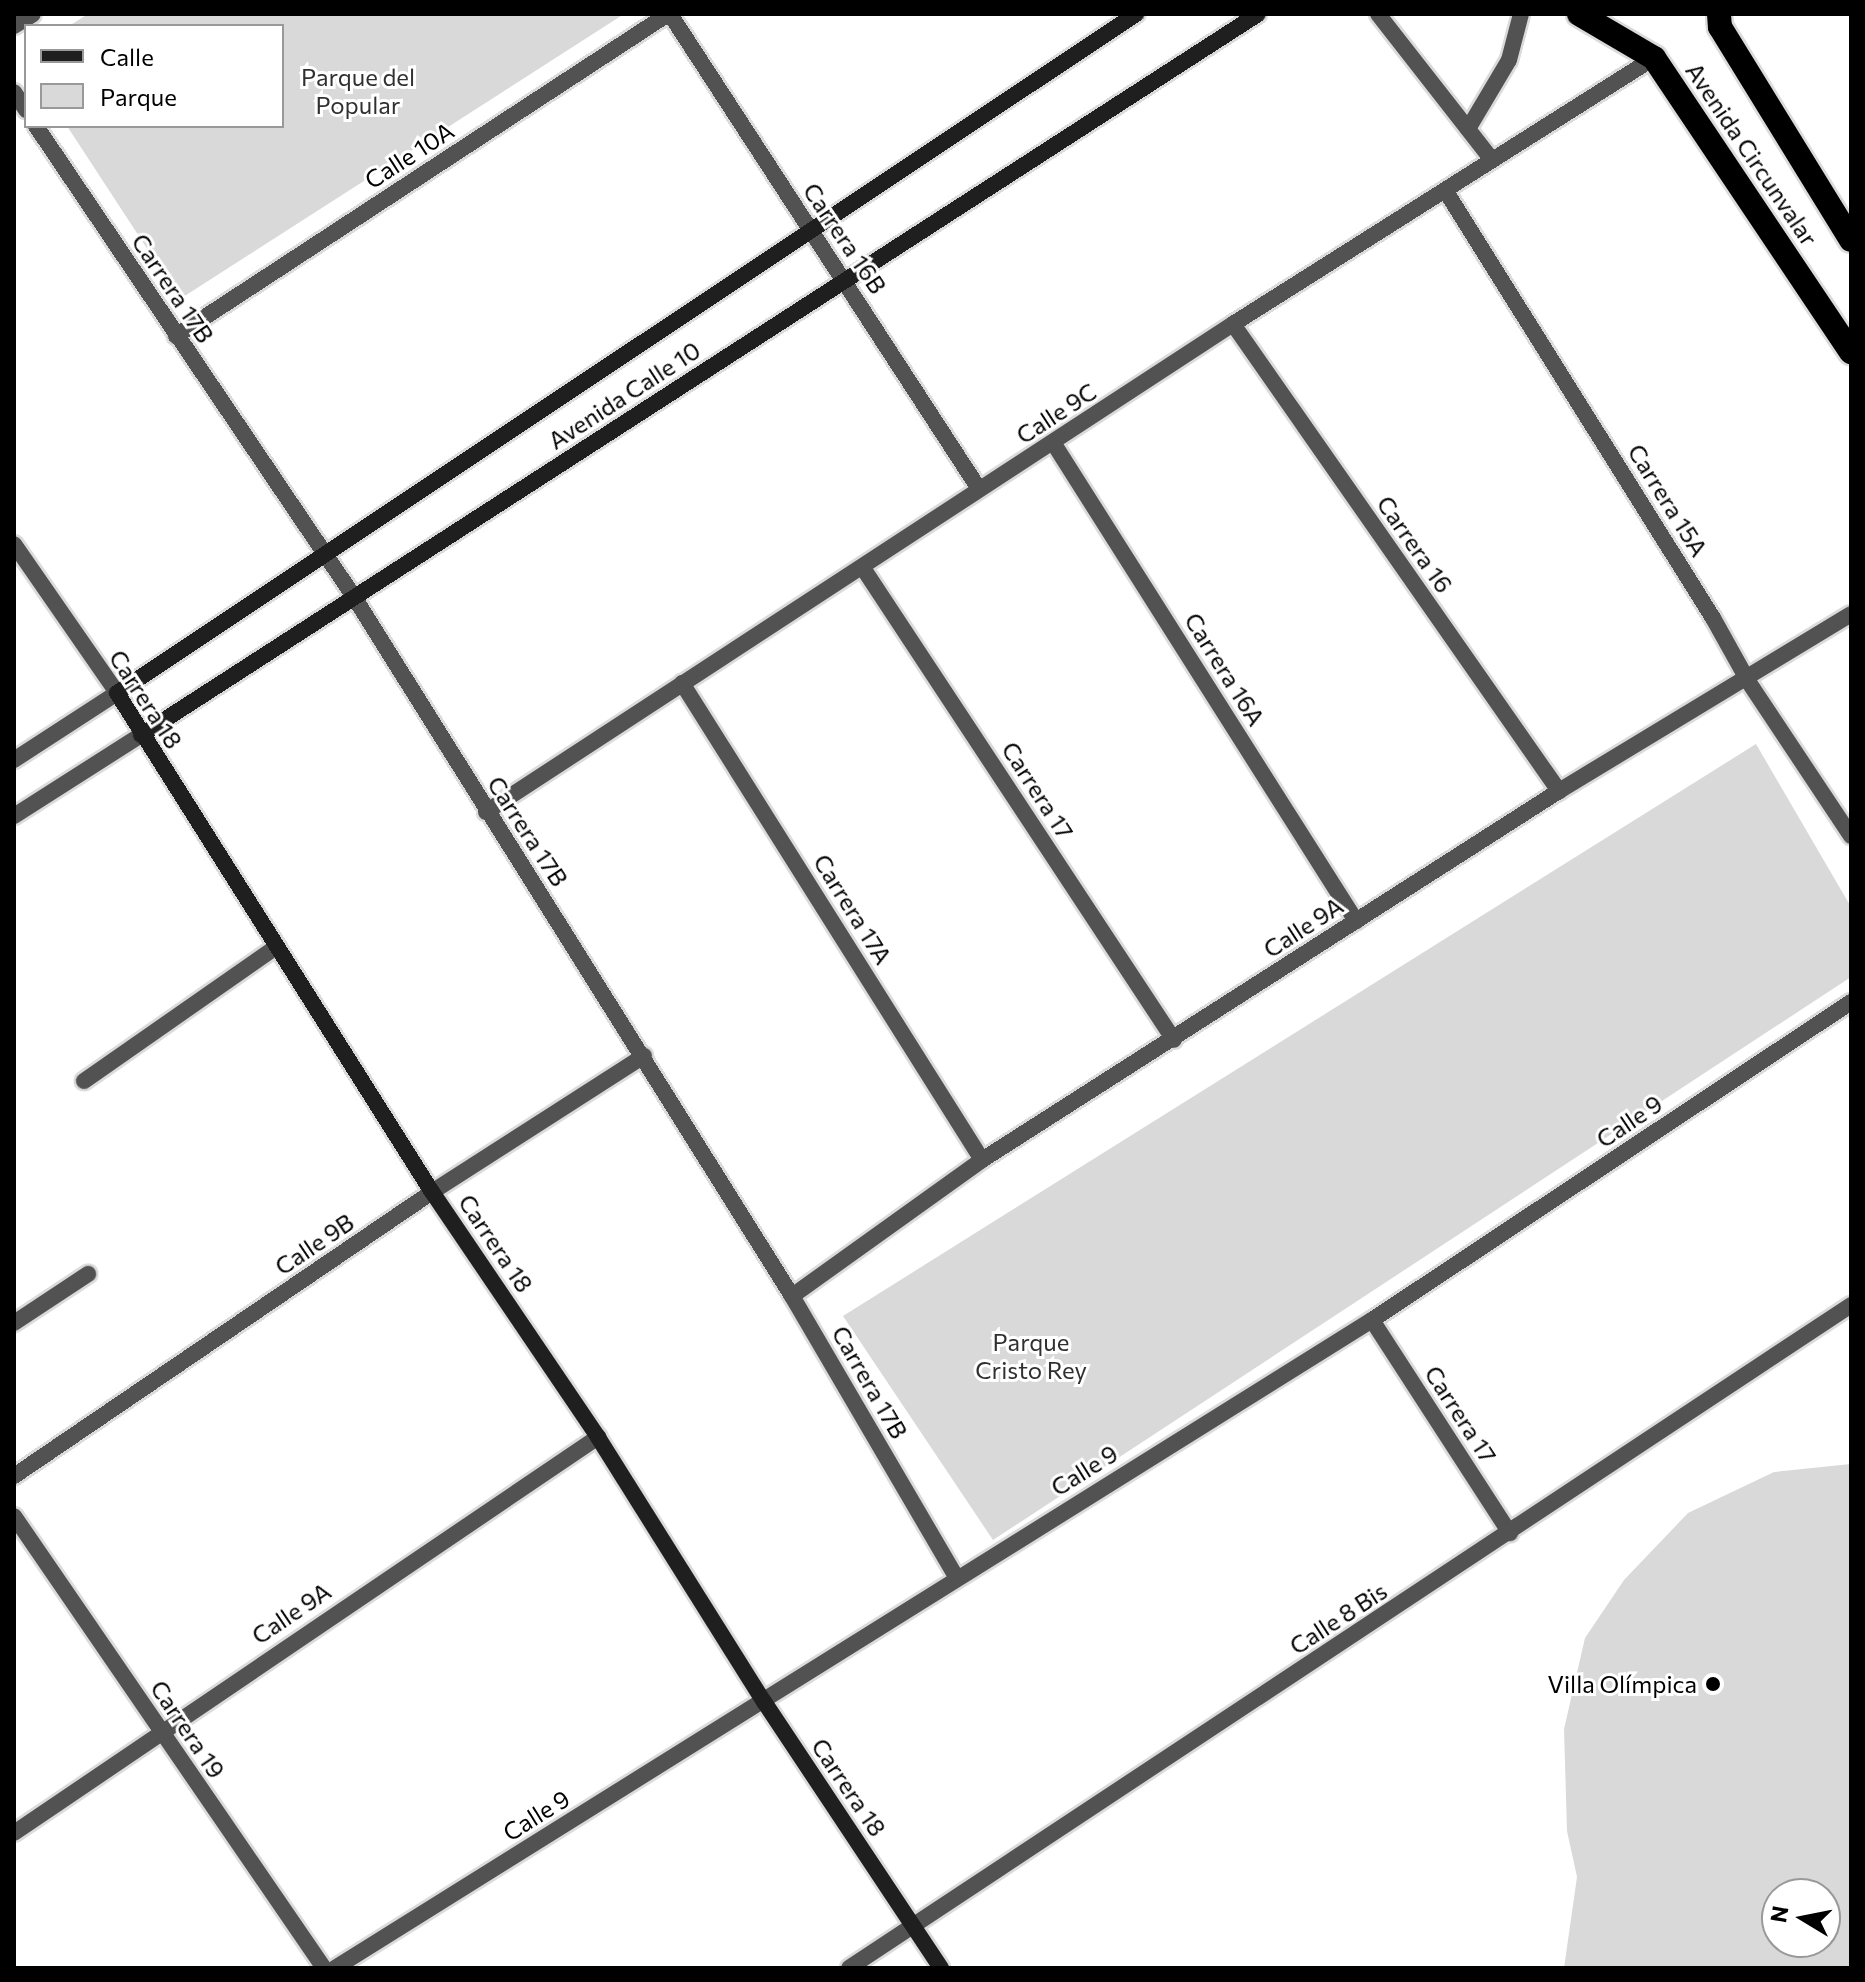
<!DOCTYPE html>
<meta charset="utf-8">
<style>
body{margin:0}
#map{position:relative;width:1865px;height:1982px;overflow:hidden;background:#fff;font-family:Commissioner,sans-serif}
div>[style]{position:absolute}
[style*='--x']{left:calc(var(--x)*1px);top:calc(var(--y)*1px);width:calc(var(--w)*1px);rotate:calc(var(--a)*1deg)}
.green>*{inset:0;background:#d9d9d9}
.roads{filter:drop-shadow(2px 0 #dbdbdb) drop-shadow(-2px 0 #dbdbdb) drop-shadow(0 2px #dbdbdb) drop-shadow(0 -2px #dbdbdb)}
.lane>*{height:16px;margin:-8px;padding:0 8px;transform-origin:8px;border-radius:8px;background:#525252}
.street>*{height:16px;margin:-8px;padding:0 8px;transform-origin:8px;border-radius:8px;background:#525252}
.secondary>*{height:16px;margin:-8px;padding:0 8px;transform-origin:8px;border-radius:8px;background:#1f1f1f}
.highway>*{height:24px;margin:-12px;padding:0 12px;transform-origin:12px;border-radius:12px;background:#000}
.dots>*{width:22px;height:22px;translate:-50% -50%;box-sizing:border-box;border:4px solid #fff;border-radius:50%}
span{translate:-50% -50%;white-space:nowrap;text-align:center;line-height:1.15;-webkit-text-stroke:6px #fff;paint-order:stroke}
.park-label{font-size:24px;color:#303030}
.street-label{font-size:24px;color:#000}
.poi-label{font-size:24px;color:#000}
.right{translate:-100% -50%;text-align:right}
.frame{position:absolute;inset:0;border:16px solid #000;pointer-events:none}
.legend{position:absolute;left:24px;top:24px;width:260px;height:104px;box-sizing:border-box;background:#fff;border:2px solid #999;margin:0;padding:10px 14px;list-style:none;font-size:24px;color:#000}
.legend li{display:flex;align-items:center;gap:16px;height:40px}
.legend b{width:40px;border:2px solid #999}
.north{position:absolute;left:1761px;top:1878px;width:80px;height:80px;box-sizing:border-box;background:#fff;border:2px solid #999;border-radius:50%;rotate:280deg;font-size:22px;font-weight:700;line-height:32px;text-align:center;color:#000}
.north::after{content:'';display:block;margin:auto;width:28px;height:36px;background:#000;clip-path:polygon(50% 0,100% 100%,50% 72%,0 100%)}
</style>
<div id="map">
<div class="green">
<div style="clip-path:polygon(88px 14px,624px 14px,180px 299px,67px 126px,282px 126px,282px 26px,69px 26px)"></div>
<div style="clip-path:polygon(1756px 744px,1851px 907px,1851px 977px,993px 1540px,843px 1316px)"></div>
<div style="clip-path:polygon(evenodd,1851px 1464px,1851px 1968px,1564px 1968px,1577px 1877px,1567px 1831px,1564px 1729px,1585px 1638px,1624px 1580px,1688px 1513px,1774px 1472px,1851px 1464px,1777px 1894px,1825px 1894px,1825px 1942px,1777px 1942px,1777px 1894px)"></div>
</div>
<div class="roads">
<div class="lane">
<div style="--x:84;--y:1081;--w:234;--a:-34.9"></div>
<div style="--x:14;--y:1323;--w:89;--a:-33.5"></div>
</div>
<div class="street">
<div style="--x:670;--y:14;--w:567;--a:56.95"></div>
<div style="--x:1378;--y:14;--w:185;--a:52"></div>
<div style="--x:14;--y:26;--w:22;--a:-32"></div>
<div style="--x:14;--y:92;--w:22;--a:56"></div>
<div style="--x:36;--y:126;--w:568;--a:55.97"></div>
<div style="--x:354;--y:597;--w:825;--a:57.93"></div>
<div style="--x:792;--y:1296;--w:325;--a:59.7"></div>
<div style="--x:1468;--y:129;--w:80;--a:-59.3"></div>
<div style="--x:1509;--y:60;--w:48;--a:-75.4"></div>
<div style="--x:1445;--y:190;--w:505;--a:57.95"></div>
<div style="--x:1713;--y:618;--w:72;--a:60.9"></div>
<div style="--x:1748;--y:681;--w:186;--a:56.4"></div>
<div style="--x:1233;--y:324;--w:570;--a:55.08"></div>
<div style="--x:176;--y:336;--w:588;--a:-33.2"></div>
<div style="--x:1054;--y:444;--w:565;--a:57.66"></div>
<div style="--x:14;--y:544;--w:181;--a:55.3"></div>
<div style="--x:117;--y:693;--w:123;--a:147"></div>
<div style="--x:863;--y:568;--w:565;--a:56.62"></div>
<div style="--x:682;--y:683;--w:563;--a:57.83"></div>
<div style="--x:486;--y:812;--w:892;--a:-33.16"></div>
<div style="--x:1233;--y:324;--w:498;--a:-32.3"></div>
<div style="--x:14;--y:816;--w:151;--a:-32.5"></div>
<div style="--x:792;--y:1296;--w:234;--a:-35.6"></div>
<div style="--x:982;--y:1160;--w:685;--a:-32.6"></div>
<div style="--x:1559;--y:791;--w:341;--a:-31.2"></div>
<div style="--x:1372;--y:1320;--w:254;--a:57.1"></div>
<div style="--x:14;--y:1476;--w:505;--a:-34.19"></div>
<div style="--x:432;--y:1192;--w:252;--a:-32.7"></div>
<div style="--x:14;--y:1516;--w:548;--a:55.56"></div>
<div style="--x:14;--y:1833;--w:706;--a:-34.14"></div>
<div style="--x:335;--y:1968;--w:1223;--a:-32"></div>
<div style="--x:1372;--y:1320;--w:575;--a:-33.58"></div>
<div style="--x:849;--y:1968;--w:1201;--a:-33.49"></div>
</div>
<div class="secondary">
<div style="--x:141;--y:735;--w:1329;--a:-32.84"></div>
<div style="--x:941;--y:1968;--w:320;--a:-123.6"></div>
<div style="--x:764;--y:1702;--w:313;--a:-122.1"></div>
<div style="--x:598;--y:1437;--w:296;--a:-124.1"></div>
<div style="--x:432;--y:1192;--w:590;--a:-122.26"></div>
<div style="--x:117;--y:693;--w:1225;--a:-33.68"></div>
</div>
<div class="highway">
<div style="--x:1579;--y:14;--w:87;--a:30.4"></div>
<div style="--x:1654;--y:58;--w:354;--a:56.2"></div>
<div style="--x:1719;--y:14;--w:13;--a:86"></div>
<div style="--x:1720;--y:27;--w:250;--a:58.4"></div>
</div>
</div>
<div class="dots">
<div style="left:1713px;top:1684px;background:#000"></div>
</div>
<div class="park-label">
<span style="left:358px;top:91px">Parque del<br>Popular</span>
<span style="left:1031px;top:1356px">Parque<br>Cristo Rey</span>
</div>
<div class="street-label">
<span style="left:1752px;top:154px;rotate:56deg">Avenida Circunvalar</span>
<span style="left:409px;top:155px;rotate:-33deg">Calle 10A</span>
<span style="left:845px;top:238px;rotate:56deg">Carrera 16B</span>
<span style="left:173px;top:288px;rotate:56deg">Carrera 17B</span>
<span style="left:624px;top:395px;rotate:-33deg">Avenida Calle 10</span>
<span style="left:1056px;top:413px;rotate:-33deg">Calle 9C</span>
<span style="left:1668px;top:500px;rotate:58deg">Carrera 15A</span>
<span style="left:1415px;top:544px;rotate:55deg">Carrera 16</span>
<span style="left:1225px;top:669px;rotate:58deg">Carrera 16A</span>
<span style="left:146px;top:699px;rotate:57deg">Carrera 18</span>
<span style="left:1038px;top:790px;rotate:57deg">Carrera 17</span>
<span style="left:528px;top:831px;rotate:57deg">Carrera 17B</span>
<span style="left:853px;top:909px;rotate:58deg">Carrera 17A</span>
<span style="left:1303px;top:927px;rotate:-33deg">Calle 9A</span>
<span style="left:1629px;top:1121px;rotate:-34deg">Calle 9</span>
<span style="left:496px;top:1243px;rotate:56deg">Carrera 18</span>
<span style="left:314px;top:1244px;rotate:-34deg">Calle 9B</span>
<span style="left:870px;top:1382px;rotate:60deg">Carrera 17B</span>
<span style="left:1461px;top:1414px;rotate:57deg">Carrera 17</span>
<span style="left:1084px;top:1470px;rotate:-32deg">Calle 9</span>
<span style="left:291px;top:1613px;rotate:-34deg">Calle 9A</span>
<span style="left:1338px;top:1618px;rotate:-33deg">Calle 8 Bis</span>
<span style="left:188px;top:1729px;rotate:56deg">Carrera 19</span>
<span style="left:849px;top:1787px;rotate:56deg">Carrera 18</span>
<span style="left:536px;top:1815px;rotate:-32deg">Calle 9</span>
</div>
<div class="poi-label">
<span class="right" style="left:1697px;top:1684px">Villa Olímpica</span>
</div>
<div class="frame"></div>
<ul class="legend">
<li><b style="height:10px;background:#1f1f1f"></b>Calle</li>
<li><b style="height:22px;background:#d9d9d9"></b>Parque</li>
</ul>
<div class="north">N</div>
</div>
